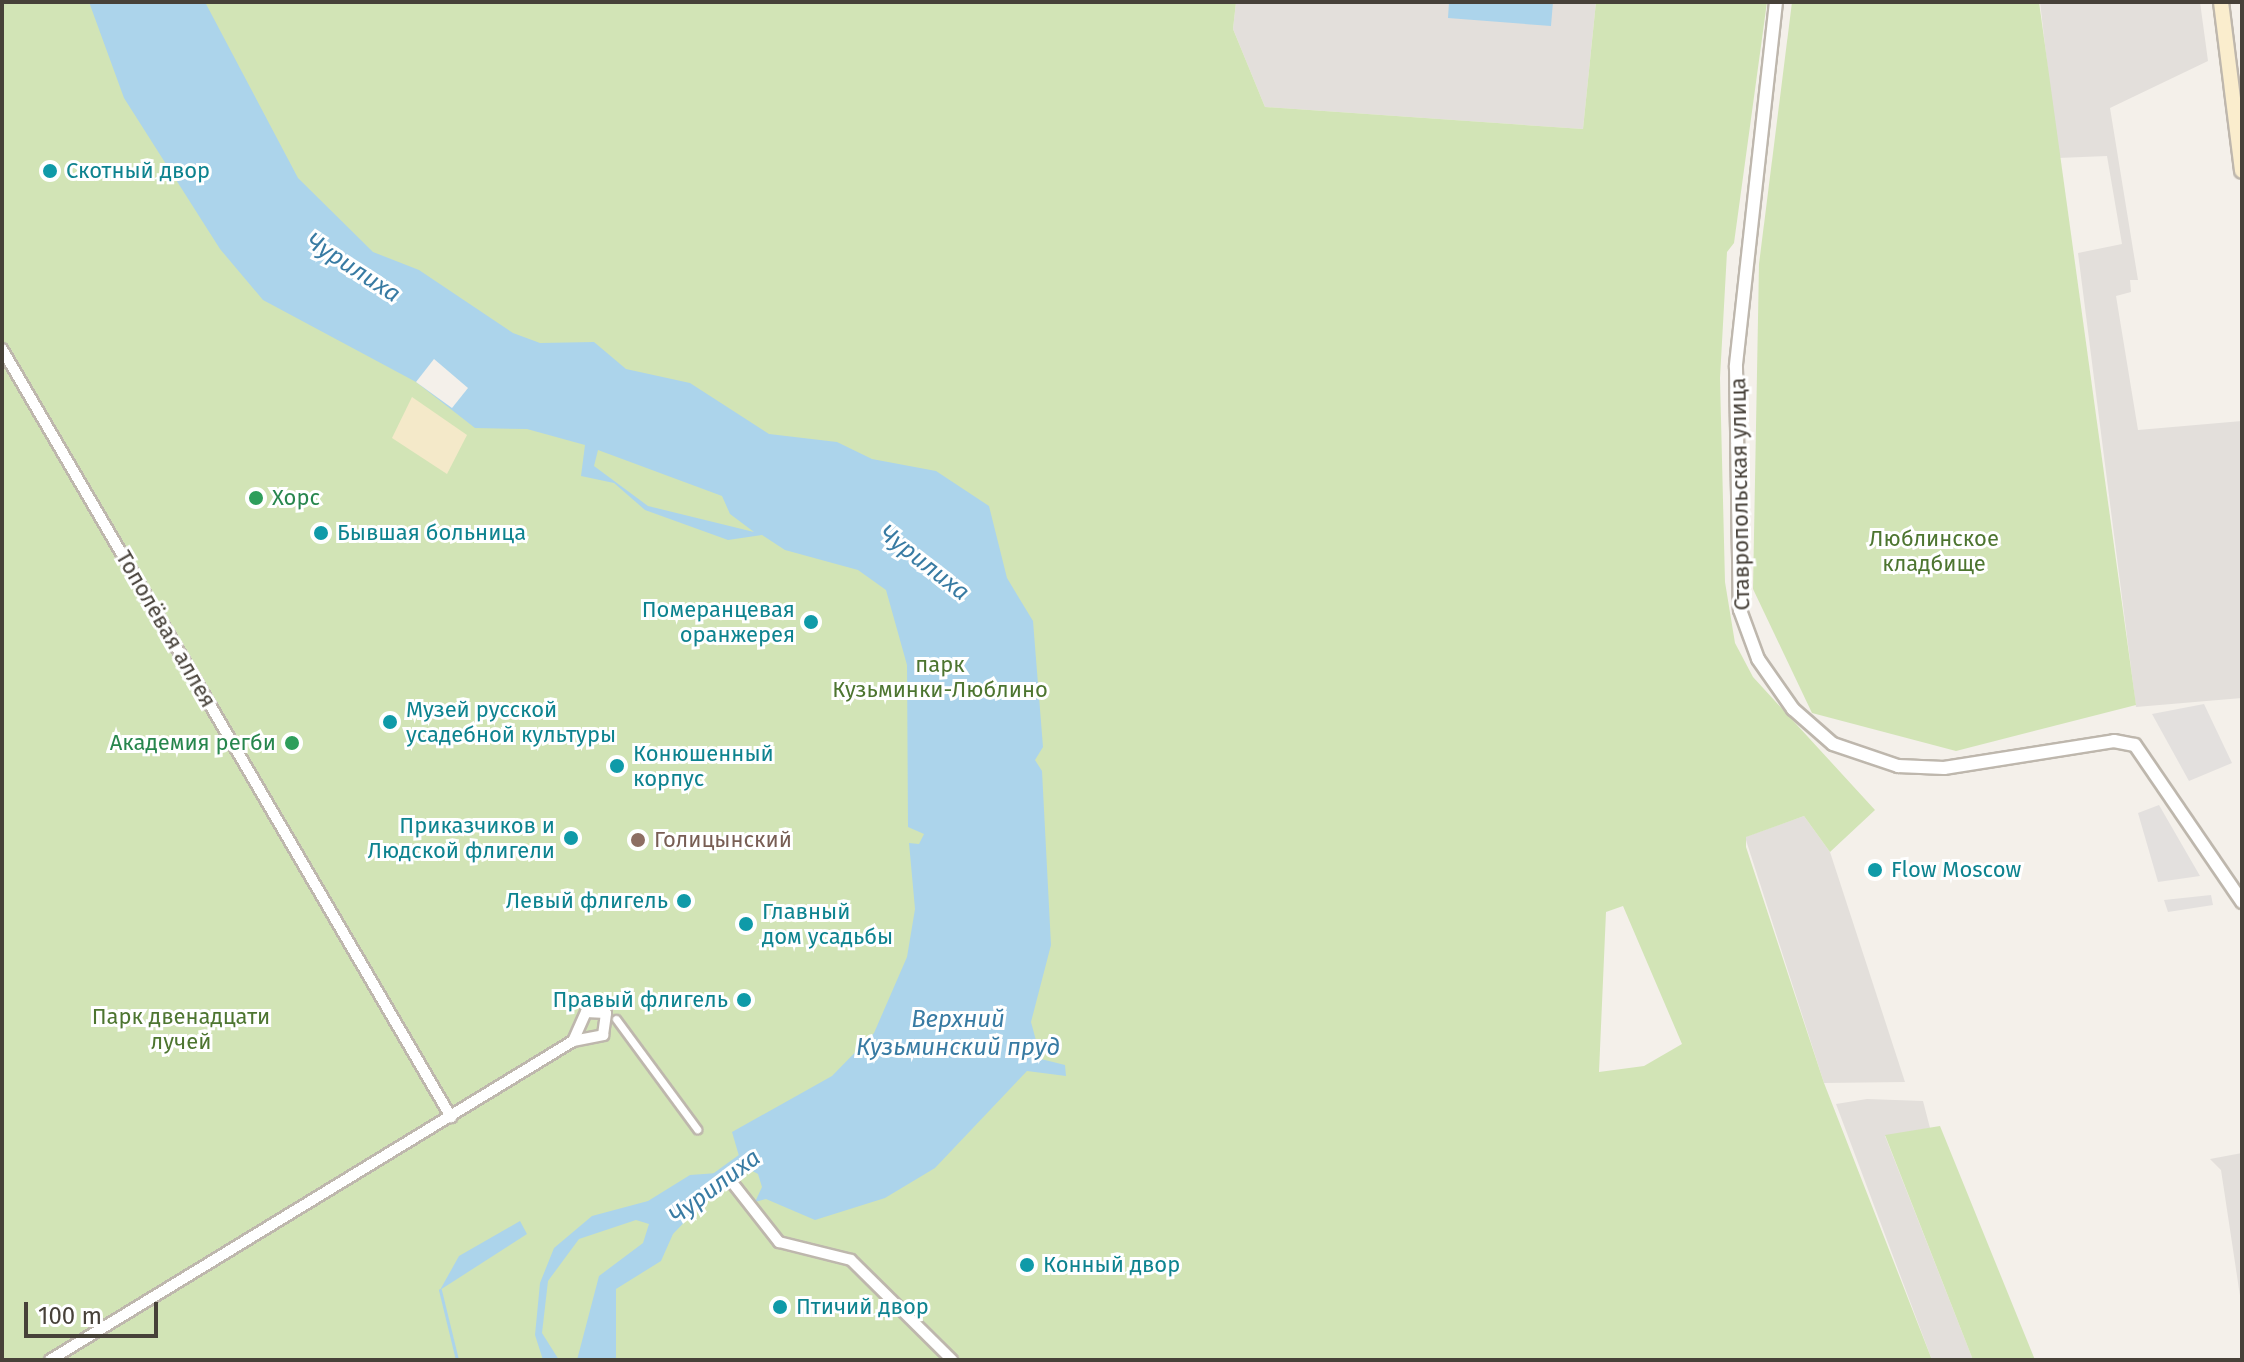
<!DOCTYPE html>
<meta charset="utf-8">
<style>
body{margin:0}
#map{position:relative;width:2244px;height:1362px;overflow:hidden;background:#f4f0ea;font-family:"Fira Sans",sans-serif}
div>[style]{position:absolute}
[style*='--x']{left:calc(var(--x)*1px);top:calc(var(--y)*1px);width:calc(var(--w)*1px);rotate:calc(var(--a)*1deg)}
.industrial>*{inset:0;background:#e3dfdb}
.green>*{inset:0;background:#d2e4b6}
.sand>*{inset:0;background:#f4e9c9}
.parking>*{inset:0;background:#e3e0de}
.water>*{inset:0;background:#acd4eb}
.pier>*{inset:0;background:#f4f0ea}
.stream>*{height:3px;margin:-1.5px;padding:0 1.5px;transform-origin:1.5px;border-radius:1.5px;background:#acd4eb}
.river>*{height:16px;margin:-8px;padding:0 8px;transform-origin:8px;border-radius:8px;background:#acd4eb}
.roads{filter:drop-shadow(2px 0 #beb7ad) drop-shadow(-2px 0 #beb7ad) drop-shadow(0 2px #beb7ad) drop-shadow(0 -2px #beb7ad)}
.pedestrian>*{height:7px;margin:-3.5px;padding:0 3.5px;transform-origin:3.5px;border-radius:3.5px;background:#fff}
.minor>*{height:10px;margin:-5px;padding:0 5px;transform-origin:5px;border-radius:5px;background:#fff}
.tertiary>*{height:12px;margin:-6px;padding:0 6px;transform-origin:6px;border-radius:6px;background:#fff}
.secondary>*{height:14px;margin:-7px;padding:0 7px;transform-origin:7px;border-radius:7px;background:#faedcd}
.dots>*{width:22px;height:22px;translate:-50% -50%;box-sizing:border-box;border:4px solid #fff;border-radius:50%}
span{translate:-50% -50%;white-space:nowrap;text-align:center;line-height:1.15;-webkit-text-stroke:6px #fff;paint-order:stroke}
.culture-label{font-size:22px;color:#0d838f}
.left{translate:0 -50%;text-align:left}
.right{translate:-100% -50%;text-align:right}
.street-label{font-size:22px;color:#474139}
.leisure-label{font-size:22px;color:#27864d}
.park-label{font-size:22px;color:#4d7530}
.education-label{font-size:22px;color:#785e54}
.water-label{font-size:24px;color:#387ba3;font-style:italic}
.frame{position:absolute;inset:0;border:4px solid #474139;pointer-events:none}
.scale{position:absolute;left:24px;top:1302px;width:134px;height:36px;box-sizing:border-box;border:4px solid #474139;border-top:0;padding-left:10px;font-size:24px;line-height:28px;white-space:nowrap;color:#474139;-webkit-text-stroke:6px #fff;paint-order:stroke}
</style>
<div id="map">
<div class="industrial">
<div style="clip-path:polygon(1236px 2px,1596px 2px,1583px 129px,1265px 107px,1233px 29px)"></div>
<div style="clip-path:polygon(2040px 2px,2200px 2px,2208px 61px,2110px 108px,2138px 280px,2130px 280px,2131px 292px,2116px 296px,2138px 430px,2242px 421px,2242px 698px,2136px 707px,2078px 253px,2122px 244px,2107px 156px,2058px 158px)"></div>
<div style="clip-path:polygon(1804px 816px,1830px 852px,1905px 1082px,1824px 1083px,1745px 837px)"></div>
<div style="clip-path:polygon(1867px 1099px,1923px 1101px,1930px 1128px,1885px 1136px,1973px 1360px,1932px 1360px,1836px 1104px)"></div>
<div style="clip-path:polygon(2242px 1153px,2242px 1309px,2221px 1170px,2210px 1159px)"></div>
</div>
<div class="green">
<div style="clip-path:polygon(evenodd,2px 2px,1236px 2px,1233px 29px,1265px 107px,1583px 129px,1596px 2px,1767px 2px,1734px 243px,1727px 252px,1720px 378px,1725px 582px,1735px 643px,1753px 677px,1875px 810px,1830px 852px,1804px 816px,1746px 837px,1746px 847px,1824px 1083px,1932px 1360px,2px 1360px,2px 2px,1623px 906px,1682px 1044px,1644px 1066px,1599px 1072px,1606px 912px,1623px 906px)"></div>
<div style="clip-path:polygon(1792px 2px,2039px 2px,2136px 705px,1956px 751px,1812px 713px,1753px 589px,1759px 264px)"></div>
<div style="clip-path:polygon(1940px 1126px,2035px 1360px,1973px 1360px,1885px 1135px)"></div>
</div>
<div class="sand">
<div style="clip-path:polygon(412px 397px,467px 435px,447px 474px,392px 438px)"></div>
</div>
<div class="parking">
<div style="clip-path:polygon(2204px 704px,2232px 763px,2189px 781px,2152px 714px)"></div>
<div style="clip-path:polygon(2159px 805px,2200px 876px,2158px 882px,2138px 813px)"></div>
<div style="clip-path:polygon(2211px 895px,2213px 905px,2168px 912px,2164px 900px)"></div>
</div>
<div class="water">
<div style="clip-path:polygon(evenodd,89px 2px,205px 2px,298px 178px,373px 252px,419px 270px,513px 333px,540px 343px,594px 342px,626px 369px,690px 383px,769px 434px,837px 442px,872px 459px,936px 471px,989px 506px,1007px 578px,1033px 621px,1043px 747px,1035px 760px,1042px 771px,1051px 945px,1031px 1022px,1041px 1059px,1065px 1065px,1066px 1076px,1027px 1071px,935px 1168px,885px 1198px,815px 1220px,766px 1199px,755px 1202px,762px 1187px,758px 1174px,747px 1168px,732px 1176px,726px 1168px,739px 1156px,732px 1132px,832px 1076px,874px 1033px,907px 957px,915px 909px,909px 843px,919px 844px,924px 834px,908px 827px,907px 665px,886px 590px,858px 570px,785px 550px,762px 535px,728px 540px,645px 510px,614px 483px,581px 476px,585px 445px,527px 429px,475px 428px,416px 382px,263px 300px,220px 249px,124px 98px,89px 2px,598px 450px,722px 496px,730px 514px,754px 532px,648px 506px,594px 466px,598px 450px)"></div>
<div style="clip-path:polygon(1449px 2px,1553px 2px,1551px 26px,1448px 18px)"></div>
<div style="clip-path:polygon(718px 1173px,724px 1181px,673px 1234px,661px 1261px,616px 1289px,616px 1360px,577px 1360px,599px 1276px,643px 1243px,649px 1224px,636px 1220px,579px 1239px,548px 1281px,542px 1333px,559px 1360px,543px 1360px,535px 1335px,540px 1283px,554px 1248px,592px 1216px,648px 1201px,690px 1175px)"></div>
<div style="clip-path:polygon(520px 1221px,527px 1234px,440px 1290px,459px 1256px)"></div>
</div>
<div class="pier">
<div style="clip-path:polygon(434px 359px,468px 388px,452px 408px,416px 382px)"></div>
</div>
<div class="stream">
<div style="--x:440;--y:1290;--w:72;--a:76.3"></div>
</div>
<div class="river">
<div style="--x:704;--y:1190;--w:53;--a:-35.8"></div>
</div>
<div class="roads">
<div class="pedestrian">
<div style="--x:616;--y:1019;--w:137;--a:53.6"></div>
</div>
<div class="minor">
<div style="--x:2;--y:349;--w:890;--a:59.69"></div>
<div style="--x:731;--y:1181;--w:78;--a:51.8"></div>
<div style="--x:779;--y:1242;--w:74;--a:14"></div>
<div style="--x:851;--y:1260;--w:142;--a:44.7"></div>
<div style="--x:50;--y:1360;--w:613;--a:-31.38"></div>
<div style="--x:573;--y:1041;--w:31;--a:-11"></div>
<div style="--x:603;--y:1035;--w:22;--a:-82"></div>
<div style="--x:606;--y:1013;--w:20;--a:-177"></div>
<div style="--x:586;--y:1012;--w:32;--a:114"></div>
</div>
<div class="tertiary">
<div style="--x:1776;--y:2;--w:367;--a:96.3"></div>
<div style="--x:1736;--y:367;--w:243;--a:89.1"></div>
<div style="--x:1740;--y:610;--w:52;--a:69.8"></div>
<div style="--x:1758;--y:659;--w:61;--a:55"></div>
<div style="--x:1793;--y:709;--w:53;--a:41.2"></div>
<div style="--x:1833;--y:744;--w:69;--a:18.7"></div>
<div style="--x:1898;--y:766;--w:46;--a:2.5"></div>
<div style="--x:1944;--y:768;--w:172;--a:-9"></div>
<div style="--x:2114;--y:741;--w:21;--a:11"></div>
<div style="--x:2135;--y:745;--w:190;--a:55.7"></div>
</div>
<div class="secondary">
<div style="--x:2221;--y:2;--w:170;--a:82.9"></div>
</div>
</div>
<div class="dots">
<div style="left:50px;top:171px;background:#0f9aa8"></div>
<div style="left:256px;top:498px;background:#2e9e5b"></div>
<div style="left:321px;top:533px;background:#0f9aa8"></div>
<div style="left:811px;top:622px;background:#0f9aa8"></div>
<div style="left:390px;top:722px;background:#0f9aa8"></div>
<div style="left:292px;top:743px;background:#2e9e5b"></div>
<div style="left:617px;top:766px;background:#0f9aa8"></div>
<div style="left:571px;top:838px;background:#0f9aa8"></div>
<div style="left:638px;top:840px;background:#8d6e63"></div>
<div style="left:1875px;top:870px;background:#0f9aa8"></div>
<div style="left:684px;top:901px;background:#0f9aa8"></div>
<div style="left:746px;top:924px;background:#0f9aa8"></div>
<div style="left:744px;top:1000px;background:#0f9aa8"></div>
<div style="left:1027px;top:1265px;background:#0f9aa8"></div>
<div style="left:780px;top:1307px;background:#0f9aa8"></div>
</div>
<div class="culture-label">
<span class="left" style="left:66px;top:171px">Скотный двор</span>
<span class="left" style="left:337px;top:533px">Бывшая больница</span>
<span class="right" style="left:795px;top:622px">Померанцевая<br>оранжерея</span>
<span class="left" style="left:406px;top:722px">Музей русской<br>усадебной культуры</span>
<span class="left" style="left:633px;top:766px">Конюшенный<br>корпус</span>
<span class="right" style="left:555px;top:838px">Приказчиков и<br>Людской флигели</span>
<span class="left" style="left:1891px;top:870px">Flow Moscow</span>
<span class="right" style="left:668px;top:901px">Левый флигель</span>
<span class="left" style="left:762px;top:924px">Главный<br>дом усадьбы</span>
<span class="right" style="left:728px;top:1000px">Правый флигель</span>
<span class="left" style="left:1043px;top:1265px">Конный двор</span>
<span class="left" style="left:796px;top:1307px">Птичий двор</span>
</div>
<div class="street-label">
<span style="left:1740px;top:494px;rotate:-91deg">Ставропольская улица</span>
<span style="left:166px;top:629px;rotate:60deg">Тополёвая аллея</span>
</div>
<div class="leisure-label">
<span class="left" style="left:272px;top:498px">Хорс</span>
<span class="right" style="left:276px;top:743px">Академия регби</span>
</div>
<div class="park-label">
<span style="left:1934px;top:551px">Люблинское<br>кладбище</span>
<span style="left:940px;top:677px">парк<br>Кузьминки-Люблино</span>
<span style="left:181px;top:1029px">Парк двенадцати<br>лучей</span>
</div>
<div class="education-label">
<span class="left" style="left:654px;top:840px">Голицынский</span>
</div>
<div class="water-label">
<span style="left:353px;top:268px;rotate:33deg">Чурилиха</span>
<span style="left:924px;top:563px;rotate:38deg">Чурилиха</span>
<span style="left:958px;top:1034px">Верхний<br>Кузьминский пруд</span>
<span style="left:715px;top:1187px;rotate:-37deg">Чурилиха</span>
</div>
<div class="frame"></div>
<div class="scale">100 m</div>
</div>
